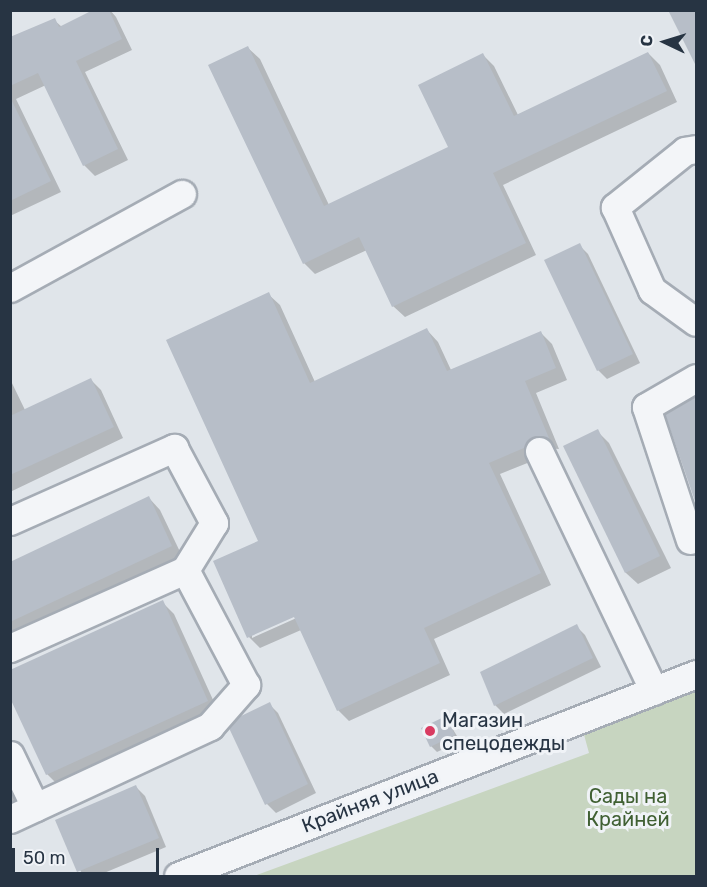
<!DOCTYPE html>
<meta charset="utf-8">
<style>
body{margin:0}
#map{position:relative;width:707px;height:887px;overflow:hidden;background:#e0e5ea;font-family:Rubik,sans-serif}
div>[style]{position:absolute}
[style*='--x']{left:calc(var(--x)*1px);top:calc(var(--y)*1px);width:calc(var(--w)*1px);rotate:calc(var(--a)*1deg)}
.green>*{inset:0;background:#c7d5c0}
.shadow>*{inset:0;background:#0003}
.building>*{inset:0;background:#b7bec8}
.roads{filter:drop-shadow(2px 0 #a5acb5) drop-shadow(-2px 0 #a5acb5) drop-shadow(0 2px #a5acb5) drop-shadow(0 -2px #a5acb5)}
.minor>*{height:27px;margin:-13.5px;padding:0 13.5px;transform-origin:13.5px;border-radius:13.5px;background:#f3f5f8}
.dots>*{width:16px;height:16px;translate:-50% -50%;box-sizing:border-box;border:3px solid #f0f3f7;border-radius:50%}
span{translate:-50% -50%;white-space:nowrap;text-align:center;line-height:1.15;-webkit-text-stroke:6px #f0f3f7;paint-order:stroke}
.poi-label{font-size:20px;color:#273443}
.left{translate:0 -50%;text-align:left}
.park-label{font-size:20px;color:#406033}
.street-label{font-size:20px;color:#273443}
.frame{position:absolute;inset:0;border:12px solid #273443;pointer-events:none}
.north{position:absolute;left:635px;top:12px;width:60px;height:60px;-webkit-text-stroke:4px #f0f3f7;paint-order:stroke;rotate:274deg;font-size:16px;font-weight:700;line-height:24px;text-align:center;color:#273443}
.north::after{content:'';display:block;margin:auto;width:21px;height:27px;background:#273443;clip-path:polygon(50% 0,100% 100%,50% 72%,0 100%)}
.scale{position:absolute;left:12px;top:848px;width:147px;height:27px;box-sizing:border-box;border:3px solid #273443;border-top:0;padding-left:8px;font-size:18px;line-height:21px;white-space:nowrap;color:#273443;-webkit-text-stroke:4px #f0f3f7;paint-order:stroke}
</style>
<div id="map">
<div class="green">
<div style="clip-path:polygon(696px 686px,696px 876px,254px 876px,589px 753px,583px 731px)"></div>
</div>
<div class="shadow">
<div style="clip-path:polygon(96px 10px,110px 10px,116px 17px,132px 50px,85px 72px,128px 160px,95px 176px,84px 165px,46px 85px,16px 99px,61px 192px,10px 216px,10px 40px,54px 20px,62px 27px)"></div>
<div style="clip-path:polygon(669px 10px,696px 10px,696px 63px)"></div>
<div style="clip-path:polygon(248px 48px,260px 59px,329px 205px,450px 147px,483px 55px,494px 66px,518px 115px,648px 53px,660px 65px,677px 102px,503px 185px,536px 255px,405px 317px,393px 306px,367px 250px,315px 274px,304px 263px)"></div>
<div style="clip-path:polygon(579px 245px,588px 254px,640px 363px,607px 379px,598px 370px)"></div>
<div style="clip-path:polygon(evenodd,268px 294px,280px 305px,315px 382px,427px 330px,438px 342px,451px 370px,541px 333px,552px 344px,567px 380px,536px 393px,559px 449px,545px 448px,535px 460px,500px 474px,551px 585px,434px 639px,450px 675px,349px 721px,338px 710px,301px 630px,260px 648px,249px 637px,260px 542px,268px 294px,300px 613px,301px 616px,252px 638px,252px 634px,300px 613px)"></div>
<div style="clip-path:polygon(10px 379px,25px 410px,91px 380px,101px 390px,123px 438px,10px 492px)"></div>
<div style="clip-path:polygon(696px 400px,696px 501px,667px 415px)"></div>
<div style="clip-path:polygon(597px 431px,609px 443px,671px 568px,638px 584px,626px 573px)"></div>
<div style="clip-path:polygon(149px 498px,160px 510px,183px 558px,10px 639px,10px 563px)"></div>
<div style="clip-path:polygon(162px 602px,174px 614px,219px 713px,59px 786px,47px 774px)"></div>
<div style="clip-path:polygon(576px 626px,585px 635px,601px 667px,504px 714px,495px 705px,482px 672px)"></div>
<div style="clip-path:polygon(269px 704px,278px 713px,316px 793px,276px 813px,267px 804px)"></div>
<div style="clip-path:polygon(446px 718px,460px 741px,437px 752px,431px 746px)"></div>
<div style="clip-path:polygon(10px 786px,18px 803px,10px 806px)"></div>
<div style="clip-path:polygon(136px 787px,145px 796px,166px 847px,97px 876px,83px 876px,57px 821px)"></div>
</div>
<div class="building">
<div style="clip-path:polygon(93px 10px,109px 10px,122px 39px,76px 61px,118px 149px,83px 166px,38px 73px,10px 86px,10px 37px,55px 18px,59px 27px)"></div>
<div style="clip-path:polygon(668px 10px,696px 10px,696px 66px)"></div>
<div style="clip-path:polygon(248px 46px,324px 206px,448px 147px,418px 85px,483px 53px,514px 116px,648px 52px,667px 91px,493px 173px,526px 243px,392px 307px,359px 237px,303px 264px,208px 65px)"></div>
<div style="clip-path:polygon(10px 97px,51px 181px,10px 201px)"></div>
<div style="clip-path:polygon(580px 243px,633px 354px,597px 371px,544px 260px)"></div>
<div style="clip-path:polygon(269px 292px,310px 383px,427px 328px,447px 371px,541px 331px,556px 368px,525px 381px,549px 438px,533px 437px,524px 448px,489px 463px,541px 573px,424px 628px,440px 663px,337px 711px,294px 617px,247px 638px,213px 561px,258px 541px,166px 340px)"></div>
<div style="clip-path:polygon(91px 378px,114px 427px,10px 475px,10px 416px)"></div>
<div style="clip-path:polygon(696px 396px,696px 504px,665px 414px)"></div>
<div style="clip-path:polygon(598px 429px,660px 556px,625px 573px,563px 446px)"></div>
<div style="clip-path:polygon(149px 496px,172px 546px,10px 622px,10px 562px)"></div>
<div style="clip-path:polygon(163px 600px,208px 701px,46px 775px,10px 698px,10px 670px)"></div>
<div style="clip-path:polygon(577px 624px,593px 658px,494px 706px,480px 672px)"></div>
<div style="clip-path:polygon(270px 702px,308px 784px,265px 805px,229px 728px,239px 717px)"></div>
<div style="clip-path:polygon(446px 716px,455px 735px,430px 747px,421px 728px)"></div>
<div style="clip-path:polygon(136px 785px,159px 838px,77px 872px,55px 820px)"></div>
</div>
<div class="roads">
<div class="minor">
<div style="--x:696;--y:149;--w:11;--a:170"></div>
<div style="--x:685;--y:151;--w:90;--a:141.3"></div>
<div style="--x:615;--y:207;--w:91;--a:66"></div>
<div style="--x:652;--y:290;--w:54;--a:36"></div>
<div style="--x:10;--y:288;--w:196;--a:-28.7"></div>
<div style="--x:539;--y:451;--w:266;--a:64.4"></div>
<div style="--x:10;--y:521;--w:180;--a:-24"></div>
<div style="--x:174;--y:448;--w:85;--a:61.9"></div>
<div style="--x:214;--y:523;--w:55;--a:121.7"></div>
<div style="--x:185;--y:570;--w:192;--a:156"></div>
<div style="--x:690;--y:540;--w:140;--a:-108.3"></div>
<div style="--x:646;--y:407;--w:58;--a:-30.1"></div>
<div style="--x:10;--y:755;--w:58;--a:64.3"></div>
<div style="--x:10;--y:819;--w:221;--a:-24.9"></div>
<div style="--x:210;--y:726;--w:55;--a:-48.7"></div>
<div style="--x:246;--y:685;--w:130;--a:-117.9"></div>
<div style="--x:178;--y:876;--w:556;--a:-21.3"></div>
</div>
</div>
<div class="dots">
<div style="left:430px;top:731px;background:#d93b61"></div>
</div>
<div class="poi-label">
<span class="left" style="left:442px;top:732px">Магазин<br>спецодежды</span>
</div>
<div class="park-label">
<span style="left:628px;top:808px">Сады на<br>Крайней</span>
</div>
<div class="street-label">
<span style="left:370px;top:801px;rotate:-21deg">Крайняя улица</span>
</div>
<div class="frame"></div>
<div class="north">С</div>
<div class="scale">50 m</div>
</div>
